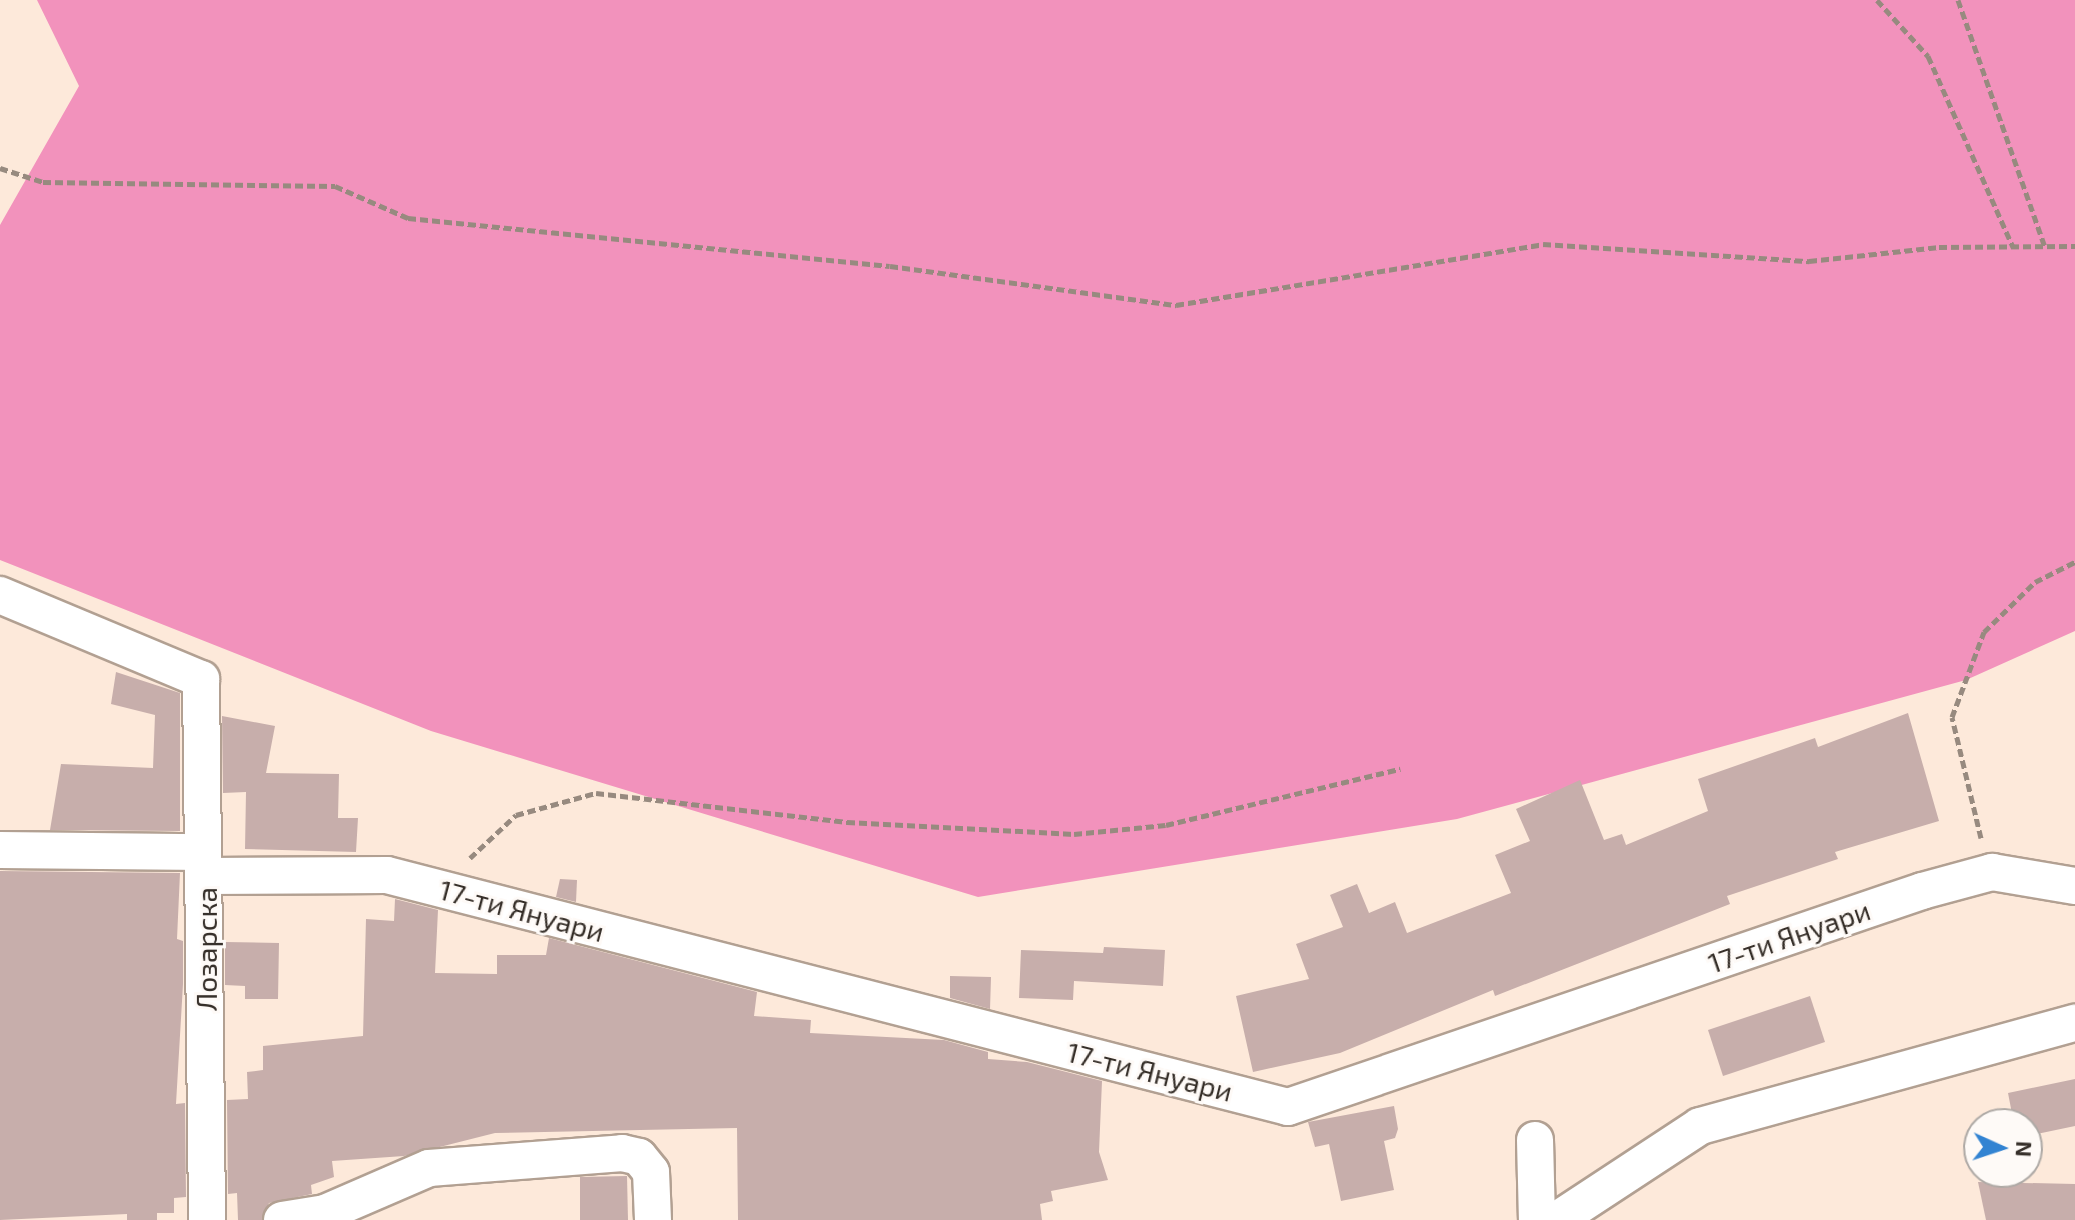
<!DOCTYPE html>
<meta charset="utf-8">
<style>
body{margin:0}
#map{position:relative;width:2075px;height:1220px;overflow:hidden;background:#fde9da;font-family:"Exo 2",sans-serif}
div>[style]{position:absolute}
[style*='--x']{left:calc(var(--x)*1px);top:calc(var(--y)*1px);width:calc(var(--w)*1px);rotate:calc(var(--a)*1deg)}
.forest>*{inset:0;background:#f292bc}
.building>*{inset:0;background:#c7aeab}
.path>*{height:5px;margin-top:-2.5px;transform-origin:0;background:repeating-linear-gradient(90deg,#978a7f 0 8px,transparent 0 12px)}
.roads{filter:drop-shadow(2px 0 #b2a092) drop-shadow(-2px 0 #b2a092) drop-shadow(0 2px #b2a092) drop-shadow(0 -2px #b2a092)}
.minor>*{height:36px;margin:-18px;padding:0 18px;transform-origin:18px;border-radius:18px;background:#fff}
span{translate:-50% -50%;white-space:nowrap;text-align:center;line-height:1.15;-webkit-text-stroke:6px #fefaf7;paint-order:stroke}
.street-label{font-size:28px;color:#362f29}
.north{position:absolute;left:1963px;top:1108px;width:80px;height:80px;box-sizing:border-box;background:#fefaf7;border:2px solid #aea9a5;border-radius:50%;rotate:93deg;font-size:22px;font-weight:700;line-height:32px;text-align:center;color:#362f29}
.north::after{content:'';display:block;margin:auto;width:28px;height:36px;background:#3283d2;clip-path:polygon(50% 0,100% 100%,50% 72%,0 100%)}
</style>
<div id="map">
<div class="forest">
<div style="clip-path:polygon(37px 0,2075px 0,2075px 631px,1966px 680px,1457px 819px,978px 897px,431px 731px,0 560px,0 225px,79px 86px)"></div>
</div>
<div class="building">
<div style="clip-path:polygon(116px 672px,180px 693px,180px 831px,50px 830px,61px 764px,153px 768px,155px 715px,111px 704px)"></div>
<div style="clip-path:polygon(1908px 713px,1939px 821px,1835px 852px,1838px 859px,1727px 896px,1730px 904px,1495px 996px,1493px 990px,1340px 1053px,1253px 1072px,1236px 996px,1309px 979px,1296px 944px,1343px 927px,1330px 895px,1357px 884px,1369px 913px,1395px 902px,1407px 933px,1511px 893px,1495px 855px,1530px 841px,1516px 809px,1580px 780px,1604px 840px,1622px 834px,1626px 845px,1708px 811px,1698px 779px,1815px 738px,1818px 747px)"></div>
<div style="clip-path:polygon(222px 716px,275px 726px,266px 773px,339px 774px,338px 818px,358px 818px,356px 852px,245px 849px,246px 792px,223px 793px)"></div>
<div style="clip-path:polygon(0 871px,180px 873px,177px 939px,183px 941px,183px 984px,176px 1104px,185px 1103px,186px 1197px,174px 1198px,174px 1213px,157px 1213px,157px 1220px,127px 1220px,127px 1214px,0 1220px)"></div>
<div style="clip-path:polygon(560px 879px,577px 880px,576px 902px,556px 897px)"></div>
<div style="clip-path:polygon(395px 899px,438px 910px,435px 973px,497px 974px,497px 955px,546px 955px,549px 938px,757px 992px,754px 1016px,811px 1020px,810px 1033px,944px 1040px,988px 1052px,988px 1059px,1027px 1062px,1102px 1081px,1099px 1152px,1108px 1180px,1051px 1191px,1053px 1201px,1040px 1204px,1042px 1220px,738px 1220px,737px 1128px,495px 1133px,404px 1156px,332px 1161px,334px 1177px,311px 1185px,312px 1194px,269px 1203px,262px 1220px,238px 1220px,237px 1193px,228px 1194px,227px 1100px,248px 1099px,247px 1072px,263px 1070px,263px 1046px,363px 1036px,366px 919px,394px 921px)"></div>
<div style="clip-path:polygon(225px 942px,279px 943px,278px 999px,245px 999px,245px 986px,225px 985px)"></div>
<div style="clip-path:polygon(1104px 947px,1165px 950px,1163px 986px,1074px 981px,1073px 1000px,1019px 998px,1021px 950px,1103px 953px)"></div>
<div style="clip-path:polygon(950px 976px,991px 977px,990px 1009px,950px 998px)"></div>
<div style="clip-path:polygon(1810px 996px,1825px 1042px,1723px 1076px,1708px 1030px)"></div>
<div style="clip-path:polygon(2075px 1079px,2075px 1126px,2027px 1136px,2027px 1124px,2014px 1124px,2008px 1093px)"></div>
<div style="clip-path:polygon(1394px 1106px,1398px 1129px,1395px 1138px,1384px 1141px,1394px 1190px,1341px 1201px,1329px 1144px,1315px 1147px,1308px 1122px)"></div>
<div style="clip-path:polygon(627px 1176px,628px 1220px,580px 1220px,580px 1177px)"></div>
<div style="clip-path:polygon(1978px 1182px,2075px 1184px,2075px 1220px,1986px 1220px)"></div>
</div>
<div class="path">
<div style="--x:1877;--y:0;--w:76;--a:47.7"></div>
<div style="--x:1928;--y:56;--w:209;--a:66"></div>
<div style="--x:1958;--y:0;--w:262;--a:70.6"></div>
<div style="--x:0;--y:168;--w:45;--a:18"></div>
<div style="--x:43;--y:182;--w:292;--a:0.8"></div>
<div style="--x:335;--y:186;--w:80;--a:23.7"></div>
<div style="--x:408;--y:218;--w:484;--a:5.7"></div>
<div style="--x:890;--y:266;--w:289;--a:7.8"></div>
<div style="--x:1176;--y:305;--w:372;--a:-9.4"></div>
<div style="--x:1543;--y:244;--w:267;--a:3.7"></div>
<div style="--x:1809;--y:261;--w:131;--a:-6.1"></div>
<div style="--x:1939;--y:247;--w:136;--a:-0.4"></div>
<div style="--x:1981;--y:838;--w:124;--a:-103.5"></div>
<div style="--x:1952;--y:717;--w:91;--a:-69.4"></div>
<div style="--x:1984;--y:632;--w:71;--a:-44.4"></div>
<div style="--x:2035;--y:582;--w:45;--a:-26.6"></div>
<div style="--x:470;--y:858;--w:63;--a:-43.1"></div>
<div style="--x:516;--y:815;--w:83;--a:-15.4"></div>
<div style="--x:596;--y:793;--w:253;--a:6.6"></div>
<div style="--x:847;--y:822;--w:227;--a:3"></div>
<div style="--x:1074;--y:834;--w:92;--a:-5.6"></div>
<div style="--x:1166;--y:825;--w:241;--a:-13.5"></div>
</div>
<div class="roads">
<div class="minor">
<div style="--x:0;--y:595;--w:218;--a:22.7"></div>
<div style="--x:201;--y:679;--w:541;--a:89.36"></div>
<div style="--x:0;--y:850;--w:203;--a:0.6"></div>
<div style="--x:206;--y:876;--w:181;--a:-0.3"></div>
<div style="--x:387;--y:875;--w:930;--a:14.44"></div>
<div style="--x:1288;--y:1107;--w:670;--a:-18.81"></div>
<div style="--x:1922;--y:891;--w:73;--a:-15.2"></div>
<div style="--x:1992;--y:872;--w:84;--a:9.6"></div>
<div style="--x:1535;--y:1140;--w:80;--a:88.6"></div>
<div style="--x:282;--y:1220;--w:44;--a:-9.2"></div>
<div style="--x:325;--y:1213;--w:113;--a:-23.4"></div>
<div style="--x:429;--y:1168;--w:194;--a:-4.4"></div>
<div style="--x:622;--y:1153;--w:17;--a:13"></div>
<div style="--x:639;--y:1157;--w:19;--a:51"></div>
<div style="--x:651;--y:1172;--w:48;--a:87.6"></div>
<div style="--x:1557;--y:1220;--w:171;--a:-33.3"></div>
<div style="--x:1700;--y:1126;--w:389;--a:-15.4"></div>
</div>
</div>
<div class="street-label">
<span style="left:522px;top:910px;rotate:15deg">17-ти Януари</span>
<span style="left:1789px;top:936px;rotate:-19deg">17-ти Януари</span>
<span style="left:206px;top:949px;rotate:-90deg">Лозарска</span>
<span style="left:1150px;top:1071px;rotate:14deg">17-ти Януари</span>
</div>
<div class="north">N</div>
</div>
